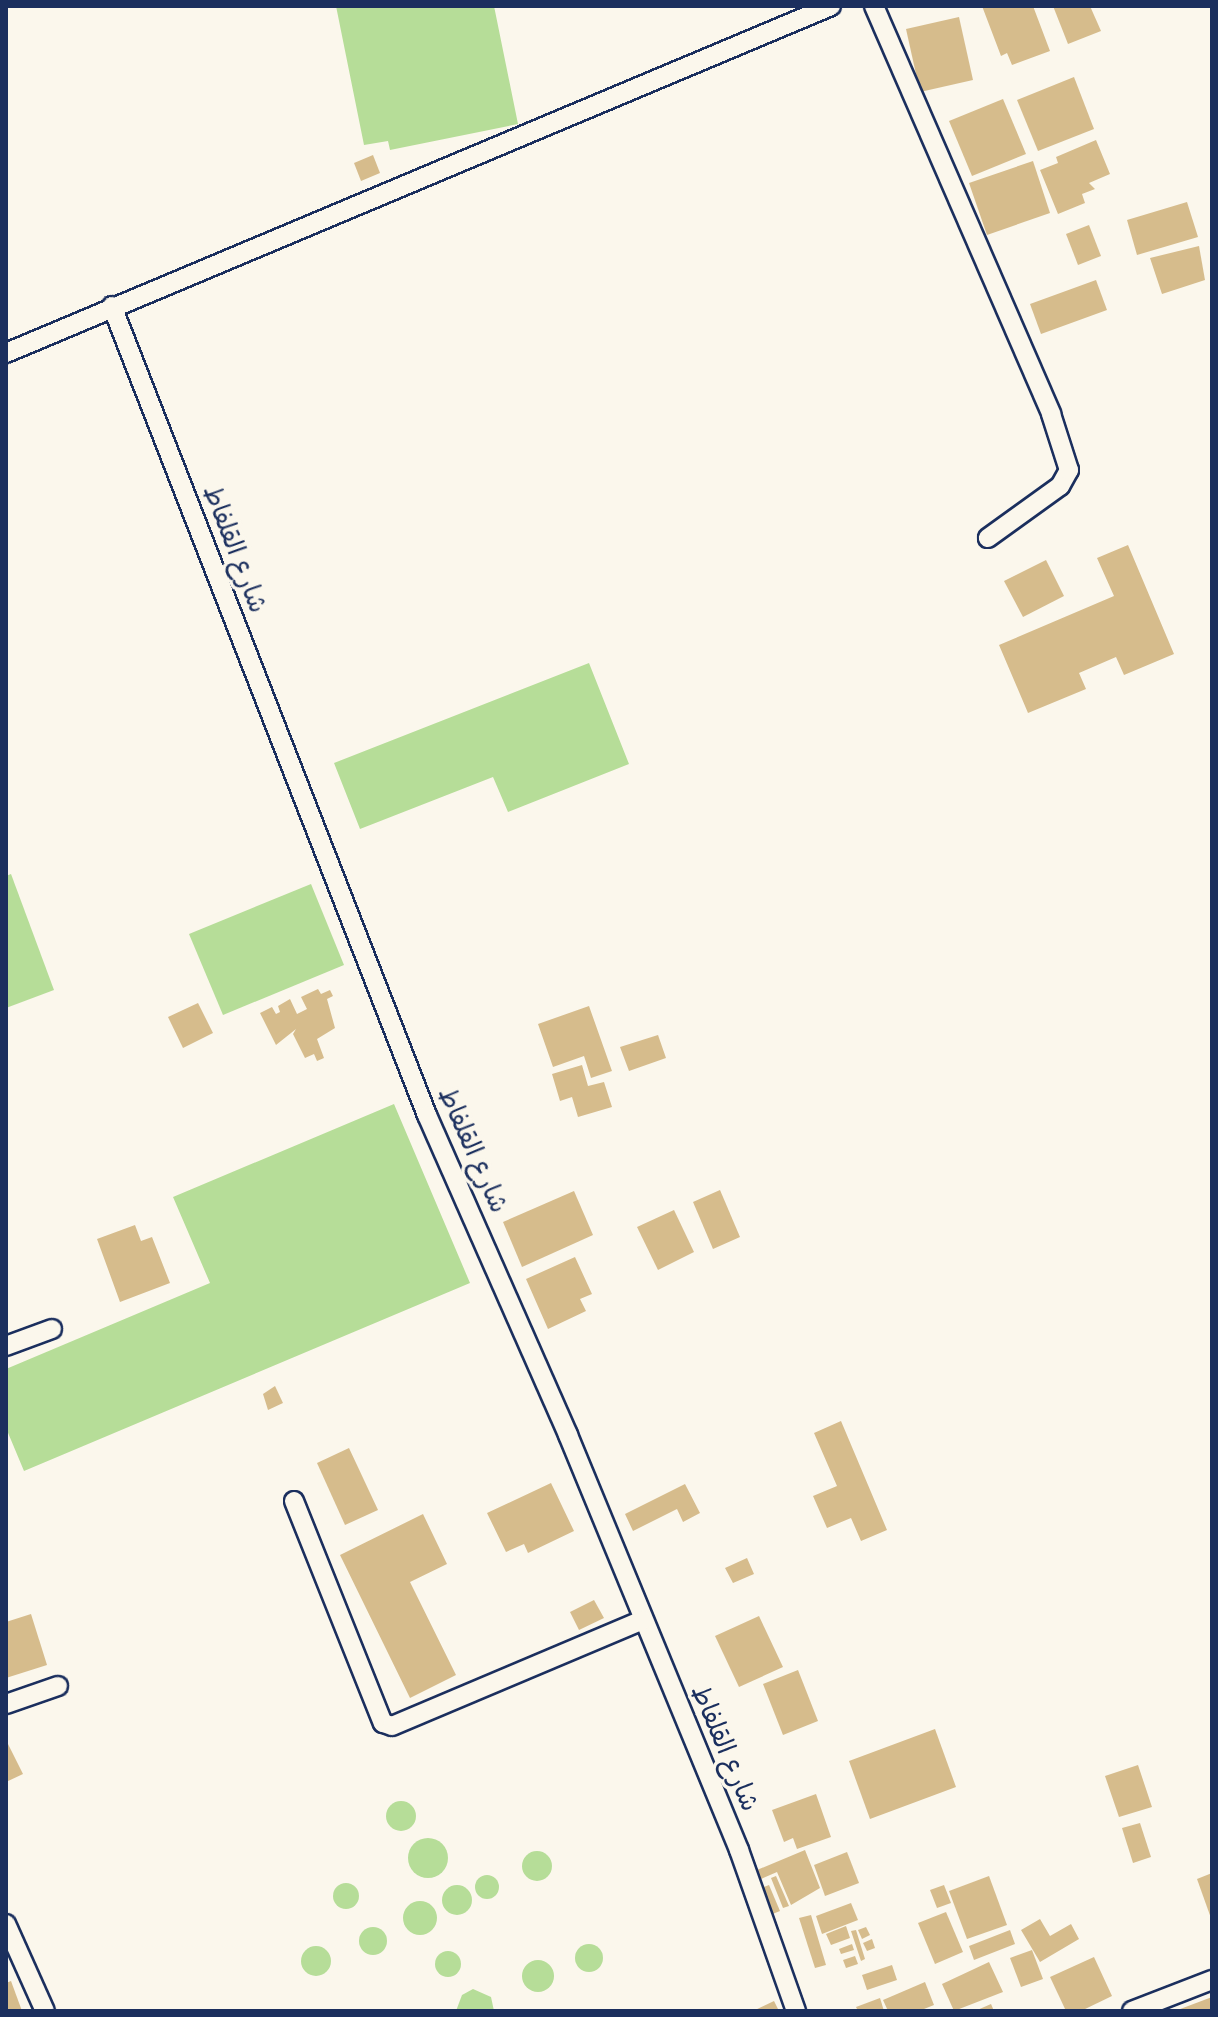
<!DOCTYPE html>
<meta charset="utf-8">
<style>
body{margin:0}
#map{position:relative;width:1218px;height:2017px;overflow:hidden;background:#fbf7ec;font-family:Itim,"Playpen Sans Arabic",sans-serif}
div>[style]{position:absolute}
[style*='--x']{left:calc(var(--x)*1px);top:calc(var(--y)*1px);width:calc(var(--w)*1px);rotate:calc(var(--a)*1deg)}
.green>*{inset:0;background:#b6dd98}
.round{border-radius:50%}
.building>*{inset:0;background:#d6bc8c}
.roads{filter:drop-shadow(2px 0 #1b2f5e) drop-shadow(-2px 0 #1b2f5e) drop-shadow(0 2px #1b2f5e) drop-shadow(0 -2px #1b2f5e)}
.street>*{height:18px;margin:-9px;padding:0 9px;transform-origin:9px;border-radius:9px;background:#fbf7ec}
span{translate:-50% -50%;white-space:nowrap;text-align:center;line-height:1.15;-webkit-text-stroke:7px #fbf7ec;paint-order:stroke}
.street-label{font-size:26px;color:#1b2f5e}
.frame{position:absolute;inset:0;border:8px solid #1b2f5e;pointer-events:none}
</style>
<div id="map">
<div class="green">
<div style="clip-path:polygon(336px 6px,494px 6px,518px 124px,390px 150px,388px 141px,364px 145px)"></div>
<div style="clip-path:polygon(589px 663px,629px 764px,508px 812px,493px 777px,360px 829px,334px 763px)"></div>
<div style="clip-path:polygon(11px 874px,54px 990px,6px 1008px,6px 876px)"></div>
<div style="clip-path:polygon(311px 884px,344px 965px,223px 1015px,189px 934px)"></div>
<div style="clip-path:polygon(394px 1104px,470px 1283px,24px 1471px,6px 1428px,6px 1369px,210px 1283px,173px 1197px)"></div>
<div class="round" style="left:386px;top:1801px;width:30px;height:30px"></div>
<div class="round" style="left:408px;top:1838px;width:40px;height:40px"></div>
<div class="round" style="left:522px;top:1851px;width:30px;height:30px"></div>
<div class="round" style="left:475px;top:1875px;width:24px;height:24px"></div>
<div class="round" style="left:333px;top:1883px;width:26px;height:26px"></div>
<div class="round" style="left:442px;top:1885px;width:30px;height:30px"></div>
<div class="round" style="left:403px;top:1901px;width:34px;height:34px"></div>
<div class="round" style="left:359px;top:1927px;width:28px;height:28px"></div>
<div class="round" style="left:575px;top:1944px;width:28px;height:28px"></div>
<div class="round" style="left:301px;top:1946px;width:30px;height:30px"></div>
<div class="round" style="left:435px;top:1951px;width:26px;height:26px"></div>
<div class="round" style="left:522px;top:1960px;width:32px;height:32px"></div>
<div style="clip-path:polygon(473px 1989px,491px 1997px,494px 2011px,456px 2011px,462px 1995px)"></div>
</div>
<div class="building">
<div style="clip-path:polygon(982px 6px,1033px 6px,1050px 51px,1012px 65px,1007px 53px,1001px 56px)"></div>
<div style="clip-path:polygon(1053px 6px,1090px 6px,1101px 31px,1068px 44px)"></div>
<div style="clip-path:polygon(959px 17px,973px 80px,920px 92px,906px 29px)"></div>
<div style="clip-path:polygon(1074px 77px,1094px 129px,1038px 151px,1017px 100px)"></div>
<div style="clip-path:polygon(1003px 99px,1026px 154px,972px 176px,949px 121px)"></div>
<div style="clip-path:polygon(1096px 140px,1110px 174px,1089px 183px,1095px 189px,1082px 194px,1085px 203px,1058px 214px,1040px 170px,1058px 163px,1056px 157px)"></div>
<div style="clip-path:polygon(373px 155px,380px 173px,361px 181px,354px 163px)"></div>
<div style="clip-path:polygon(1033px 161px,1050px 213px,987px 235px,969px 183px)"></div>
<div style="clip-path:polygon(1187px 202px,1198px 237px,1137px 255px,1127px 220px)"></div>
<div style="clip-path:polygon(1089px 225px,1101px 256px,1078px 265px,1066px 234px)"></div>
<div style="clip-path:polygon(1199px 246px,1205px 280px,1162px 294px,1150px 258px)"></div>
<div style="clip-path:polygon(1096px 280px,1107px 310px,1041px 334px,1030px 304px)"></div>
<div style="clip-path:polygon(1128px 545px,1174px 654px,1124px 675px,1116px 657px,1079px 673px,1086px 689px,1028px 713px,999px 645px,1114px 596px,1097px 558px)"></div>
<div style="clip-path:polygon(1046px 560px,1064px 596px,1023px 617px,1004px 581px)"></div>
<div style="clip-path:polygon(318px 989px,321px 994px,330px 990px,333px 996px,327px 999px,335px 1028px,317px 1039px,324px 1058px,317px 1061px,314px 1054px,305px 1058px,293px 1034px,296px 1029px,276px 1045px,260px 1013px,272px 1007px,276px 1014px,280px 1012px,278px 1006px,290px 999px,297px 1014px,307px 1009px,301px 997px)"></div>
<div style="clip-path:polygon(198px 1003px,213px 1033px,183px 1048px,168px 1017px)"></div>
<div style="clip-path:polygon(589px 1006px,612px 1071px,591px 1078px,584px 1056px,553px 1067px,538px 1024px)"></div>
<div style="clip-path:polygon(658px 1035px,666px 1058px,629px 1071px,620px 1047px)"></div>
<div style="clip-path:polygon(582px 1065px,588px 1086px,604px 1082px,612px 1107px,578px 1117px,572px 1097px,560px 1101px,552px 1074px)"></div>
<div style="clip-path:polygon(720px 1190px,740px 1237px,713px 1249px,693px 1202px)"></div>
<div style="clip-path:polygon(574px 1191px,593px 1235px,522px 1267px,503px 1222px)"></div>
<div style="clip-path:polygon(674px 1210px,694px 1252px,658px 1270px,637px 1227px)"></div>
<div style="clip-path:polygon(135px 1225px,141px 1241px,152px 1237px,170px 1283px,120px 1302px,97px 1239px)"></div>
<div style="clip-path:polygon(575px 1257px,592px 1294px,580px 1299px,586px 1311px,548px 1329px,526px 1279px)"></div>
<div style="clip-path:polygon(275px 1386px,283px 1403px,268px 1410px,263px 1394px)"></div>
<div style="clip-path:polygon(841px 1421px,887px 1530px,861px 1541px,851px 1518px,827px 1528px,813px 1496px,837px 1486px,814px 1433px)"></div>
<div style="clip-path:polygon(349px 1448px,378px 1510px,345px 1525px,317px 1463px)"></div>
<div style="clip-path:polygon(551px 1483px,574px 1531px,528px 1553px,524px 1544px,506px 1552px,487px 1513px)"></div>
<div style="clip-path:polygon(685px 1484px,700px 1513px,683px 1522px,677px 1509px,633px 1531px,625px 1514px)"></div>
<div style="clip-path:polygon(423px 1514px,447px 1564px,410px 1582px,456px 1675px,410px 1698px,340px 1555px)"></div>
<div style="clip-path:polygon(747px 1558px,754px 1574px,733px 1583px,725px 1568px)"></div>
<div style="clip-path:polygon(594px 1600px,604px 1618px,579px 1630px,570px 1612px)"></div>
<div style="clip-path:polygon(31px 1614px,47px 1665px,6px 1678px,6px 1622px)"></div>
<div style="clip-path:polygon(759px 1616px,783px 1667px,739px 1687px,715px 1636px)"></div>
<div style="clip-path:polygon(798px 1670px,818px 1721px,783px 1735px,763px 1684px)"></div>
<div style="clip-path:polygon(935px 1729px,956px 1787px,870px 1819px,849px 1761px)"></div>
<div style="clip-path:polygon(6px 1740px,23px 1774px,6px 1782px)"></div>
<div style="clip-path:polygon(1138px 1765px,1152px 1807px,1119px 1817px,1105px 1776px)"></div>
<div style="clip-path:polygon(816px 1794px,831px 1837px,797px 1849px,793px 1838px,784px 1842px,772px 1810px)"></div>
<div style="clip-path:polygon(1140px 1823px,1151px 1857px,1133px 1863px,1122px 1828px)"></div>
<div style="clip-path:polygon(805px 1850px,820px 1888px,791px 1905px,777px 1872px,761px 1879px,757px 1870px)"></div>
<div style="clip-path:polygon(847px 1852px,859px 1883px,825px 1896px,814px 1865px)"></div>
<div style="clip-path:polygon(1212px 1873px,1212px 1921px,1197px 1879px)"></div>
<div style="clip-path:polygon(776px 1876px,789px 1906px,783px 1908px,771px 1878px)"></div>
<div style="clip-path:polygon(989px 1876px,1007px 1925px,967px 1939px,949px 1891px)"></div>
<div style="clip-path:polygon(769px 1885px,780px 1911px,770px 1915px,759px 1889px)"></div>
<div style="clip-path:polygon(944px 1885px,951px 1903px,937px 1908px,930px 1890px)"></div>
<div style="clip-path:polygon(851px 1903px,858px 1920px,822px 1934px,816px 1916px)"></div>
<div style="clip-path:polygon(946px 1912px,963px 1952px,935px 1964px,918px 1923px)"></div>
<div style="clip-path:polygon(811px 1915px,826px 1965px,815px 1968px,799px 1918px)"></div>
<div style="clip-path:polygon(1040px 1919px,1050px 1936px,1071px 1924px,1079px 1939px,1040px 1962px,1021px 1930px)"></div>
<div style="clip-path:polygon(846px 1926px,850px 1938px,831px 1945px,826px 1934px)"></div>
<div style="clip-path:polygon(866px 1927px,870px 1935px,862px 1939px,858px 1930px)"></div>
<div style="clip-path:polygon(856px 1930px,865px 1959px,861px 1961px,851px 1931px)"></div>
<div style="clip-path:polygon(1010px 1930px,1015px 1944px,974px 1960px,969px 1946px)"></div>
<div style="clip-path:polygon(872px 1939px,875px 1948px,867px 1951px,863px 1943px)"></div>
<div style="clip-path:polygon(852px 1944px,854px 1950px,841px 1954px,839px 1949px)"></div>
<div style="clip-path:polygon(1032px 1950px,1043px 1979px,1021px 1987px,1010px 1958px)"></div>
<div style="clip-path:polygon(855px 1956px,858px 1964px,846px 1968px,843px 1960px)"></div>
<div style="clip-path:polygon(1094px 1957px,1112px 1996px,1081px 2011px,1066px 2011px,1050px 1977px)"></div>
<div style="clip-path:polygon(989px 1962px,1003px 1992px,954px 2011px,942px 1984px)"></div>
<div style="clip-path:polygon(892px 1965px,897px 1980px,867px 1990px,862px 1975px)"></div>
<div style="clip-path:polygon(11px 1981px,22px 2011px,6px 2011px,6px 1983px)"></div>
<div style="clip-path:polygon(925px 1982px,934px 2005px,919px 2011px,888px 2011px,883px 2000px)"></div>
<div style="clip-path:polygon(1212px 1997px,1212px 2011px,1175px 2011px)"></div>
<div style="clip-path:polygon(880px 1998px,884px 2011px,858px 2011px,856px 2007px)"></div>
<div style="clip-path:polygon(774px 2001px,779px 2011px,753px 2011px)"></div>
<div style="clip-path:polygon(991px 2004px,994px 2011px,975px 2011px)"></div>
</div>
<div class="roads">
<div class="street">
<div style="--x:874;--y:6;--w:445;--a:66.5"></div>
<div style="--x:1051;--y:414;--w:59;--a:72.2"></div>
<div style="--x:1069;--y:470;--w:18;--a:119"></div>
<div style="--x:1060;--y:486;--w:89;--a:144.2"></div>
<div style="--x:112;--y:306;--w:868;--a:68.73"></div>
<div style="--x:427;--y:1115;--w:350;--a:66.2"></div>
<div style="--x:568;--y:1435;--w:449;--a:67.6"></div>
<div style="--x:739;--y:1850;--w:171;--a:70.5"></div>
<div style="--x:6;--y:353;--w:895;--a:-22.81"></div>
<div style="--x:6;--y:1346;--w:49;--a:-20.3"></div>
<div style="--x:294;--y:1501;--w:239;--a:68.2"></div>
<div style="--x:383;--y:1723;--w:9;--a:18"></div>
<div style="--x:392;--y:1726;--w:272;--a:-22.9"></div>
<div style="--x:6;--y:1704;--w:55;--a:-19.1"></div>
<div style="--x:6;--y:1924;--w:95;--a:65.9"></div>
<div style="--x:1132;--y:2011;--w:86;--a:-21.2"></div>
</div>
</div>
<div class="street-label">
<span style="left:235px;top:549px;rotate:69deg">شارع القلفاط</span>
<span style="left:473px;top:1150px;rotate:66deg">شارع القلفاط</span>
<span style="left:725px;top:1748px;rotate:67deg">شارع القلفاط</span>
</div>
<div class="frame"></div>
</div>
